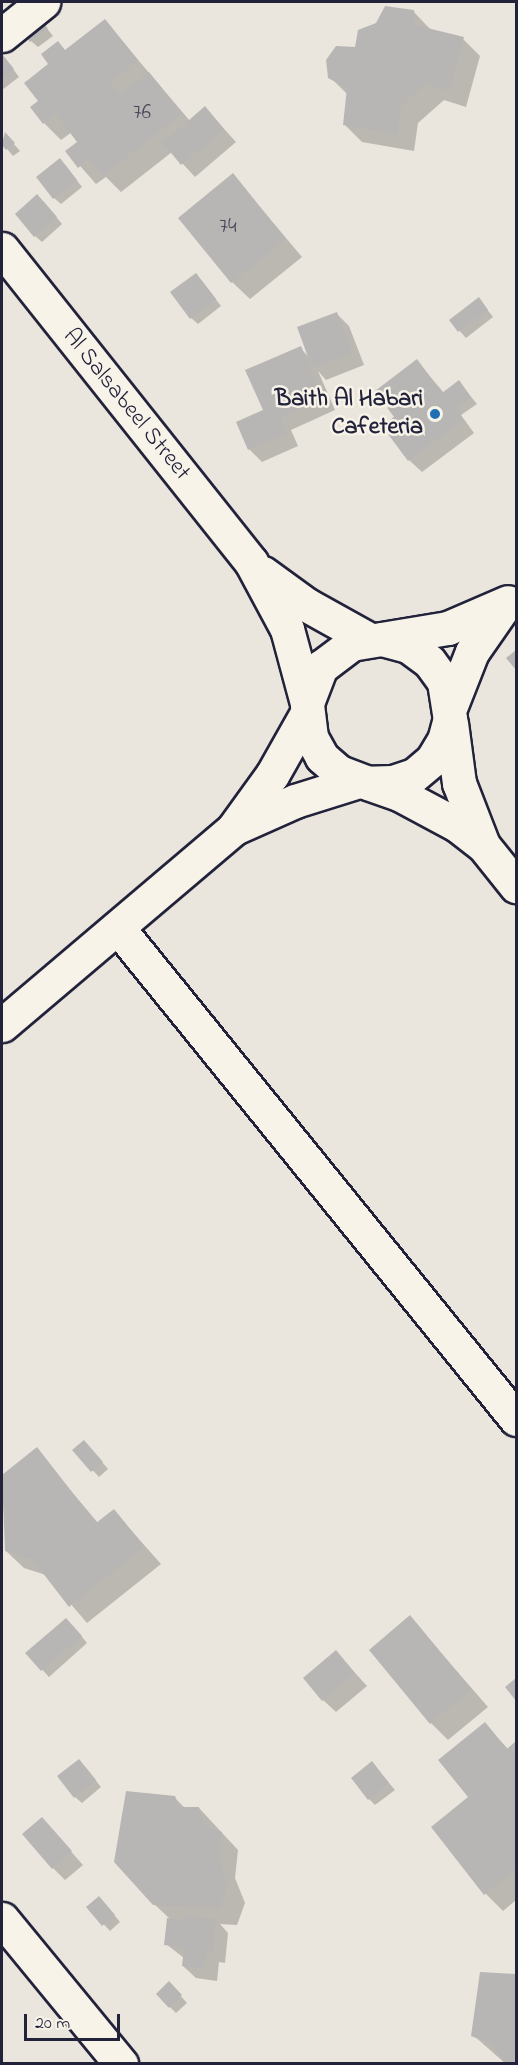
<!DOCTYPE html>
<style>
body{margin:0}
#map{position:relative;width:518px;height:2065px;overflow:hidden;background:#eae6de;font-family:"Indie Flower",sans-serif}
div>[style]{position:absolute}
[style*='--x']{left:calc(var(--x)*1px);top:calc(var(--y)*1px);width:calc(var(--w)*1px);rotate:calc(var(--a)*1deg)}
.shadow>*{inset:0;background:#0003}
.building>*{inset:0;background:#b8b6b5}
.roads{filter:drop-shadow(2px 0 #22223b) drop-shadow(-2px 0 #22223b) drop-shadow(0 2px #22223b) drop-shadow(0 -2px #22223b)}
.street>*{height:33px;margin:-16.5px;padding:0 16.5px;transform-origin:16.5px;border-radius:16.5px;background:#f7f3e8}
.dots>*{width:16px;height:16px;translate:-50% -50%;box-sizing:border-box;border:3px solid #f7f3e8;border-radius:50%}
span{translate:-50% -50%;white-space:nowrap;text-align:center;line-height:1.15;-webkit-text-stroke:5px #f7f3e8;paint-order:stroke}
.number-label{font-size:21px;color:#48475a}
.number-label span{-webkit-text-stroke-width:0}
.poi-label{font-size:24px;color:#22223b;font-weight:700}
.right{translate:-100% -50%;text-align:right}
.street-label{font-size:24px;color:#22223b}
.frame{position:absolute;inset:0;border:3px solid #22223b;pointer-events:none}
.scale{position:absolute;left:24px;top:2014px;width:96px;height:27px;box-sizing:border-box;border:3px solid #22223b;border-top:0;padding-left:8px;font-size:18px;line-height:21px;white-space:nowrap;color:#22223b;-webkit-text-stroke:4px #f7f3e8;paint-order:stroke}
</style>
<div id="map">
<div class="shadow">
<div style="clip-path:polygon(413px 11px,431px 30px,463px 39px,480px 56px,466px 107px,444px 100px,418px 123px,414px 151px,362px 142px,345px 125px,348px 95px,330px 77px,356px 48px)"></div>
<div style="clip-path:polygon(37px 16px,53px 36px,38px 47px,31px 41px)"></div>
<div style="clip-path:polygon(105px 21px,190px 121px,205px 108px,236px 142px,195px 177px,172px 152px,121px 192px,106px 177px,96px 184px,67px 151px,79px 142px,72px 132px,61px 140px,44px 123px,40px 101px,66px 51px)"></div>
<div style="clip-path:polygon(2px 54px,19px 77px,2px 90px)"></div>
<div style="clip-path:polygon(5px 134px,20px 151px,13px 156px,2px 143px)"></div>
<div style="clip-path:polygon(66px 166px,82px 187px,61px 204px,54px 198px)"></div>
<div style="clip-path:polygon(233px 175px,302px 257px,250px 299px,232px 282px)"></div>
<div style="clip-path:polygon(44px 202px,62px 224px,42px 242px,35px 236px)"></div>
<div style="clip-path:polygon(202px 281px,221px 306px,198px 324px,191px 318px)"></div>
<div style="clip-path:polygon(479px 299px,493px 317px,466px 338px,451px 321px)"></div>
<div style="clip-path:polygon(336px 313px,349px 326px,364px 365px,326px 380px,318px 371px,335px 410px,291px 430px,298px 446px,262px 462px,249px 449px,265px 411px,300px 348px,310px 358px)"></div>
<div style="clip-path:polygon(417px 361px,444px 393px,459px 382px,477px 404px,461px 415px,474px 433px,422px 472px,409px 460px,396px 417px)"></div>
<div style="clip-path:polygon(90px 1448px,108px 1469px,99px 1477px,74px 1450px)"></div>
<div style="clip-path:polygon(36px 1449px,98px 1523px,114px 1511px,161px 1564px,87px 1623px,46px 1575px,24px 1568px,6px 1551px,2px 1477px)"></div>
<div style="clip-path:polygon(410px 1617px,488px 1707px,448px 1740px,431px 1723px)"></div>
<div style="clip-path:polygon(73px 1626px,87px 1643px,49px 1677px,27px 1653px)"></div>
<div style="clip-path:polygon(336px 1652px,367px 1686px,336px 1712px,323px 1700px)"></div>
<div style="clip-path:polygon(485px 1724px,508px 1749px,516px 1743px,516px 1900px,503px 1911px,486px 1894px,470px 1798px)"></div>
<div style="clip-path:polygon(85px 1767px,101px 1787px,82px 1803px,75px 1797px)"></div>
<div style="clip-path:polygon(378px 1770px,395px 1790px,375px 1805px,369px 1799px)"></div>
<div style="clip-path:polygon(174px 1797px,185px 1808px,199px 1808px,238px 1850px,235px 1878px,245px 1903px,237px 1925px,220px 1924px,228px 1933px,225px 1963px,219px 1962px,217px 1981px,196px 1978px,183px 1966px,184px 1958px,166px 1944px,169px 1918px,154px 1904px)"></div>
<div style="clip-path:polygon(42px 1819px,83px 1865px,65px 1880px,53px 1868px)"></div>
<div style="clip-path:polygon(105px 1904px,120px 1922px,110px 1931px,88px 1907px)"></div>
<div style="clip-path:polygon(482px 1973px,516px 1976px,516px 2064px,506px 2064px,473px 2035px)"></div>
<div style="clip-path:polygon(169px 1983px,187px 2003px,176px 2013px,170px 2007px)"></div>
</div>
<div class="building">
<div style="clip-path:polygon(385px 6px,414px 10px,415px 25px,464px 37px,449px 91px,426px 84px,401px 106px,397px 134px,343px 125px,347px 88px,328px 78px,326px 60px,336px 46px,355px 47px,358px 30px,376px 23px)"></div>
<div style="clip-path:polygon(37px 14px,48px 29px,30px 42px,20px 28px)"></div>
<div style="clip-path:polygon(105px 19px,138px 60px,110px 82px,121px 95px,149px 72px,182px 113px,103px 176px,89px 159px,78px 168px,65px 151px,77px 142px,56px 114px,43px 124px,30px 107px,38px 101px,24px 83px,48px 64px,41px 54px,58px 41px,65px 50px)"></div>
<div style="clip-path:polygon(2px 54px,14px 69px,2px 79px)"></div>
<div style="clip-path:polygon(205px 106px,224px 129px,181px 165px,163px 143px)"></div>
<div style="clip-path:polygon(5px 132px,15px 143px,6px 150px,2px 145px)"></div>
<div style="clip-path:polygon(60px 158px,77px 180px,53px 199px,36px 177px)"></div>
<div style="clip-path:polygon(233px 173px,286px 239px,231px 283px,178px 218px)"></div>
<div style="clip-path:polygon(37px 194px,57px 217px,34px 237px,15px 214px)"></div>
<div style="clip-path:polygon(196px 273px,216px 299px,190px 319px,170px 292px)"></div>
<div style="clip-path:polygon(479px 297px,488px 310px,458px 332px,449px 320px)"></div>
<div style="clip-path:polygon(337px 312px,352px 353px,312px 368px,297px 327px)"></div>
<div style="clip-path:polygon(301px 346px,323px 398px,280px 417px,287px 433px,248px 450px,236px 422px,263px 410px,245px 370px)"></div>
<div style="clip-path:polygon(417px 359px,442px 393px,459px 380px,471px 397px,455px 409px,463px 419px,408px 461px,382px 426px,394px 417px,375px 391px)"></div>
<div style="clip-path:polygon(516px 650px,516px 670px,506px 658px)"></div>
<div style="clip-path:polygon(84px 1440px,103px 1462px,91px 1472px,72px 1450px)"></div>
<div style="clip-path:polygon(37px 1447px,96px 1523px,114px 1509px,144px 1546px,69px 1607px,32px 1559px,5px 1551px,2px 1475px)"></div>
<div style="clip-path:polygon(410px 1615px,471px 1689px,430px 1724px,369px 1650px)"></div>
<div style="clip-path:polygon(66px 1618px,82px 1636px,41px 1671px,25px 1653px)"></div>
<div style="clip-path:polygon(336px 1650px,355px 1673px,322px 1701px,303px 1678px)"></div>
<div style="clip-path:polygon(516px 1678px,516px 1701px,505px 1687px)"></div>
<div style="clip-path:polygon(485px 1722px,507px 1749px,516px 1741px,516px 1869px,484px 1895px,431px 1827px,468px 1797px,438px 1760px)"></div>
<div style="clip-path:polygon(79px 1759px,96px 1780px,74px 1798px,57px 1776px)"></div>
<div style="clip-path:polygon(372px 1761px,389px 1783px,368px 1800px,351px 1778px)"></div>
<div style="clip-path:polygon(126px 1791px,175px 1796px,179px 1807px,199px 1807px,204px 1825px,222px 1832px,219px 1860px,228px 1885px,220px 1909px,153px 1905px,114px 1862px)"></div>
<div style="clip-path:polygon(42px 1817px,72px 1851px,52px 1869px,22px 1834px)"></div>
<div style="clip-path:polygon(99px 1896px,115px 1915px,102px 1926px,86px 1907px)"></div>
<div style="clip-path:polygon(186px 1915px,216px 1919px,213px 1951px,206px 1950px,204px 1969px,182px 1966px,184px 1947px,164px 1945px,167px 1918px,185px 1920px)"></div>
<div style="clip-path:polygon(480px 1972px,516px 1974px,516px 2064px,505px 2064px,492px 2044px,471px 2036px)"></div>
<div style="clip-path:polygon(169px 1981px,182px 1995px,169px 2008px,156px 1994px)"></div>
</div>
<div class="roads">
<div class="street">
<div style="--x:2;--y:35;--w:53;--a:-38.8"></div>
<div style="--x:2;--y:249;--w:400;--a:51.5"></div>
<div style="--x:251;--y:562;--w:76;--a:61.8"></div>
<div style="--x:287;--y:629;--w:77;--a:74.9"></div>
<div style="--x:263;--y:573;--w:54;--a:36"></div>
<div style="--x:307;--y:605;--w:72;--a:29.1"></div>
<div style="--x:382;--y:639;--w:27;--a:15"></div>
<div style="--x:408;--y:646;--w:26;--a:36"></div>
<div style="--x:429;--y:661;--w:26;--a:54"></div>
<div style="--x:444;--y:682;--w:36;--a:81"></div>
<div style="--x:450;--y:718;--w:23;--a:105"></div>
<div style="--x:444;--y:740;--w:23;--a:121"></div>
<div style="--x:432;--y:760;--w:23;--a:140"></div>
<div style="--x:414;--y:775;--w:23;--a:162"></div>
<div style="--x:392;--y:782;--w:24;--a:178"></div>
<div style="--x:368;--y:783;--w:31;--a:-159"></div>
<div style="--x:339;--y:772;--w:23;--a:-139"></div>
<div style="--x:322;--y:757;--w:23;--a:-119"></div>
<div style="--x:311;--y:737;--w:34;--a:-97"></div>
<div style="--x:307;--y:703;--w:39;--a:-69"></div>
<div style="--x:321;--y:667;--w:38;--a:-37"></div>
<div style="--x:351;--y:644;--w:98;--a:-9.4"></div>
<div style="--x:448;--y:628;--w:65;--a:-23.4"></div>
<div style="--x:450;--y:708;--w:60;--a:-68.6"></div>
<div style="--x:472;--y:652;--w:56;--a:-55.2"></div>
<div style="--x:451;--y:723;--w:61;--a:82.4"></div>
<div style="--x:459;--y:783;--w:66;--a:68.8"></div>
<div style="--x:370;--y:784;--w:31;--a:19"></div>
<div style="--x:399;--y:794;--w:66;--a:28.1"></div>
<div style="--x:457;--y:825;--w:33;--a:38"></div>
<div style="--x:483;--y:845;--w:53;--a:51.2"></div>
<div style="--x:237;--y:827;--w:64;--a:-24.1"></div>
<div style="--x:295;--y:801;--w:67;--a:-17.4"></div>
<div style="--x:118;--y:928;--w:632;--a:50.97"></div>
<div style="--x:2;--y:1025;--w:303;--a:-40.3"></div>
<div style="--x:233;--y:829;--w:67;--a:-54.2"></div>
<div style="--x:272;--y:775;--w:69;--a:-60.5"></div>
<div style="--x:2;--y:1919;--w:188;--a:50.6"></div>
</div>
</div>
<div class="dots">
<div style="left:435px;top:414px;background:#1f6fb2"></div>
</div>
<div class="number-label">
<span style="left:142px;top:113px">76</span>
<span style="left:228px;top:227px">74</span>
</div>
<div class="poi-label">
<span class="right" style="left:423px;top:414px">Baith Al Habari<br>Cafeteria</span>
</div>
<div class="street-label">
<span style="left:126px;top:405px;rotate:51deg">Al Salsabeel Street</span>
</div>
<div class="frame"></div>
<div class="scale">20 m</div>
</div>
